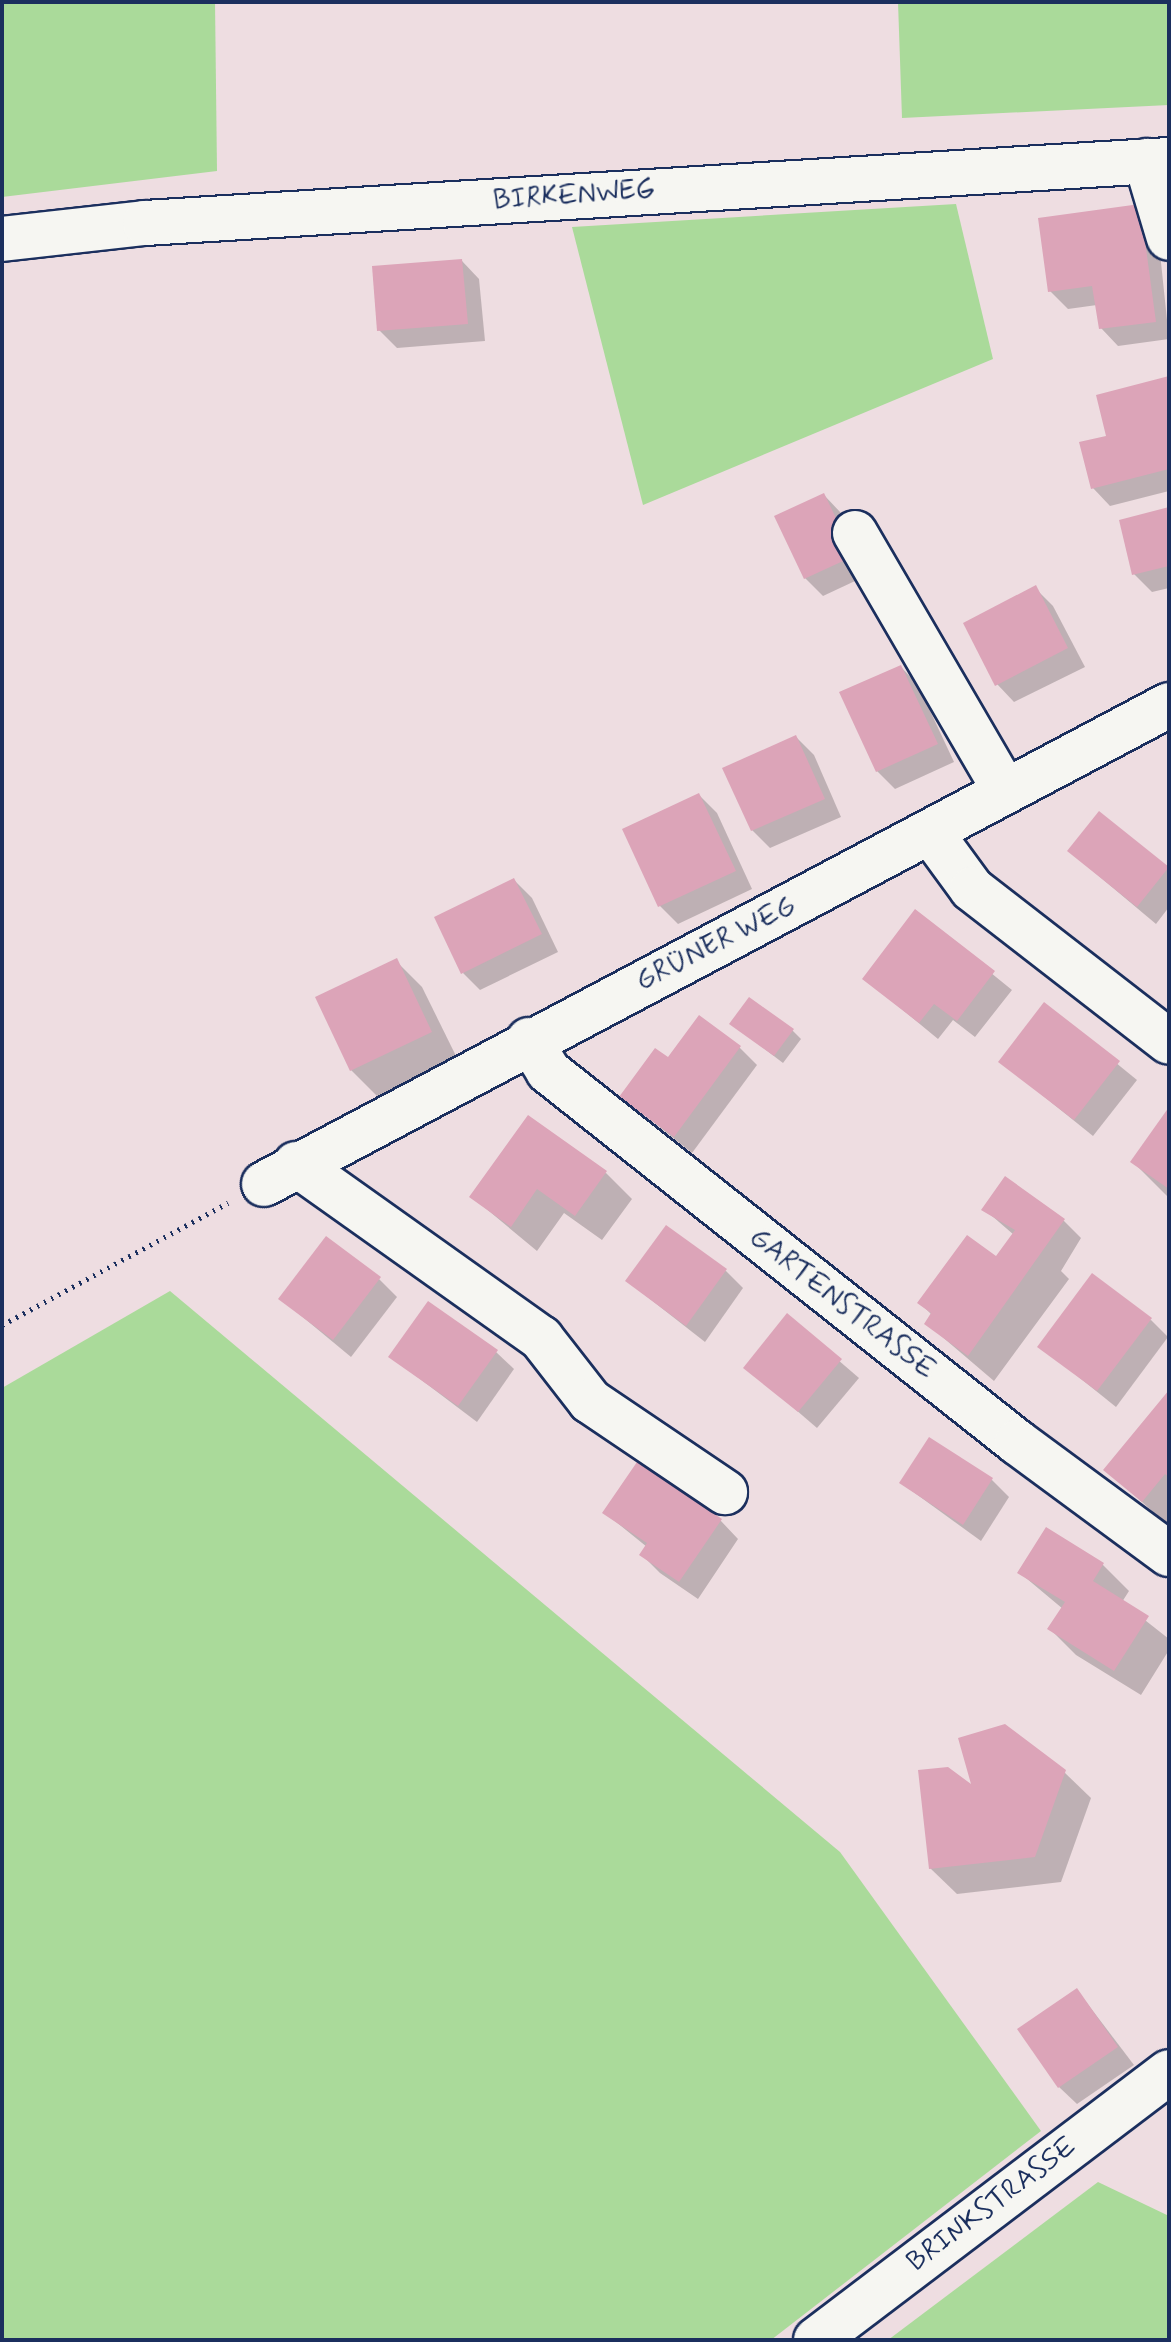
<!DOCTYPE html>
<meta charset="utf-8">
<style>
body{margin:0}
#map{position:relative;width:1171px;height:2342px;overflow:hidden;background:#eedde1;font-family:Mynerve,sans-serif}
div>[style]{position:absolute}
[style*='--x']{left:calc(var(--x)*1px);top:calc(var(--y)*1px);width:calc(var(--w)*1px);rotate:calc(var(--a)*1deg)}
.green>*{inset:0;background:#aada9a}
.shadow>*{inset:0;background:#0003}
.building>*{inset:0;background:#dca4b8}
.path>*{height:5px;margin-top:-2.5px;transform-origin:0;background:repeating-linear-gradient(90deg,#1b2f5e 0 2px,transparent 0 8px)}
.roads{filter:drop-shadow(2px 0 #1b2f5e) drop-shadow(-2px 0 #1b2f5e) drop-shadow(0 2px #1b2f5e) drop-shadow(0 -2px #1b2f5e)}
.minor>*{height:44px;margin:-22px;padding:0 22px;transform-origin:22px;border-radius:22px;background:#f6f6f2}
span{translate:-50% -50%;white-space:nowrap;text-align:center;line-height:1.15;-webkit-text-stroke:6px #f6f6f2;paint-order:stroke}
.street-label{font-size:28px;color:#1b2f5e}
.frame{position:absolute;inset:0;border:4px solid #1b2f5e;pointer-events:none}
</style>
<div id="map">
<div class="green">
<div style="clip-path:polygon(2px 2px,215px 2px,217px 171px,2px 197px)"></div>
<div style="clip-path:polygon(898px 2px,1169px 2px,1169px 105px,902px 118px)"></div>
<div style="clip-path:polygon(956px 204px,993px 359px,643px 505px,572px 227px)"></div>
<div style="clip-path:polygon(170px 1291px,840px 1852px,1041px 2131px,771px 2340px,2px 2340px,2px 1388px)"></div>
<div style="clip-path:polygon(1098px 2182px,1169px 2216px,1169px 2340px,888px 2340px)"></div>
</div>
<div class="shadow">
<div style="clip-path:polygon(1139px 206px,1157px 224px,1169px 339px,1118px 346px,1101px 328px,1097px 305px,1068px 309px,1050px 291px)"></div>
<div style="clip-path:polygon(462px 261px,479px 279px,485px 341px,397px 348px,379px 330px)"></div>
<div style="clip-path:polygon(1169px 378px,1169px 491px,1110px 506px,1093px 488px,1109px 437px)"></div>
<div style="clip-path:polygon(824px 495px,841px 513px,870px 574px,823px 596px,805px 578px)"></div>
<div style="clip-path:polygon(1169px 509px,1169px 588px,1152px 592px,1134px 574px)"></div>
<div style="clip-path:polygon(1035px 588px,1053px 606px,1085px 667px,1014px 702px,997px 684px)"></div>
<div style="clip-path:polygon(901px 667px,918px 685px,954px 762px,895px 789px,877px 771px)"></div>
<div style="clip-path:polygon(796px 737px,814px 755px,841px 817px,770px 848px,752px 830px)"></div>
<div style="clip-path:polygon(699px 795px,717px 813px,752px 889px,678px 924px,660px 906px,624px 830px)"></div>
<div style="clip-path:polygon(1099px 814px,1169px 870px,1169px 907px,1156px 924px,1069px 851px)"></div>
<div style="clip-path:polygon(514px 880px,532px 898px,558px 952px,480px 990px,463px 973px)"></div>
<div style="clip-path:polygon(916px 912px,1012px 990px,975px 1037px,953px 1020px,938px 1039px,864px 978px)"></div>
<div style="clip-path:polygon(396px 961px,422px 987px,457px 1058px,377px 1096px,351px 1070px)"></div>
<div style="clip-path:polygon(1045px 1005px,1137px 1080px,1093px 1136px,1001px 1062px)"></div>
<div style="clip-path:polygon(732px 1024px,792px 1030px,801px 1039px,783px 1063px)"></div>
<div style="clip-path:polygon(739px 1047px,757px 1065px,692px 1153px,622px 1097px,669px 1060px)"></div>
<div style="clip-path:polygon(1169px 1111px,1169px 1198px,1133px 1162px)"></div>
<div style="clip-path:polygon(606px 1173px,632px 1199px,602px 1240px,564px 1213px,537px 1251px,472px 1197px)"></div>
<div style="clip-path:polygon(984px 1209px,1064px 1221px,1081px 1238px,1061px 1271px,1069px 1279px,994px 1381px,926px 1323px,932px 1315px,920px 1303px,996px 1259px,1014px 1235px)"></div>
<div style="clip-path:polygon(726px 1271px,743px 1288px,705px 1342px,627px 1281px)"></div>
<div style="clip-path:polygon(379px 1279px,397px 1297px,351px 1357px,281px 1299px)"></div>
<div style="clip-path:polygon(787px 1316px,859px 1378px,817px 1428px,746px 1367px)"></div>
<div style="clip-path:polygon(1151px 1320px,1168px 1337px,1116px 1407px,1040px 1346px)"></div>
<div style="clip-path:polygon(496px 1352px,514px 1369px,477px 1422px,391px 1357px)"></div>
<div style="clip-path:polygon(1169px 1393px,1169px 1526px,1106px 1470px)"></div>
<div style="clip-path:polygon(992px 1480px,1009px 1497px,981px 1541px,901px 1483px)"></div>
<div style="clip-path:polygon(605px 1513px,721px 1521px,738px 1539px,698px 1599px,660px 1573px,642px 1555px,647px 1547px)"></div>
<div style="clip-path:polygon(1046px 1530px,1103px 1565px,1129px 1591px,1122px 1602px,1169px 1639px,1169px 1650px,1141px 1695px,1076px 1655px,1050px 1629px,1063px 1609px,1020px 1573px)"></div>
<div style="clip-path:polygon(1064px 1772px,1091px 1798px,1061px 1882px,957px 1894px,930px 1868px,975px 1789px)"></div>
<div style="clip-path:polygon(1077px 1990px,1134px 2065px,1077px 2104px,1059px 2087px)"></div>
</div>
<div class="building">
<div style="clip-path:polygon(1140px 204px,1156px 322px,1099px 329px,1092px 286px,1048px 292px,1038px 218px)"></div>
<div style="clip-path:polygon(462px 259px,468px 324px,377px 331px,372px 266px)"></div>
<div style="clip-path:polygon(1169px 376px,1169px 469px,1091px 489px,1079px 442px,1106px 436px,1096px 395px)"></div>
<div style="clip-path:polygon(824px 493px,854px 556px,804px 579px,774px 516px)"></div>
<div style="clip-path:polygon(1169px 507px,1169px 566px,1132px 575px,1119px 520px)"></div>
<div style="clip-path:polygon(1036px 585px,1068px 648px,995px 686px,963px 623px)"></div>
<div style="clip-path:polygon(901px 665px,938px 744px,876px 772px,839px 692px)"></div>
<div style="clip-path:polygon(796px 735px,825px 799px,751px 831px,722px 768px)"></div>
<div style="clip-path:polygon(699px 793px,736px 871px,658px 907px,622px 829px)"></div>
<div style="clip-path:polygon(1099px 811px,1169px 867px,1137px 907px,1067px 851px)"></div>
<div style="clip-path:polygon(514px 878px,542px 934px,461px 974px,434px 917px)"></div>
<div style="clip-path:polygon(915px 909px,995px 971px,957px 1021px,934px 1004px,919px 1023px,862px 979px)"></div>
<div style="clip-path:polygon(397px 958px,432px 1032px,350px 1071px,315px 997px)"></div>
<div style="clip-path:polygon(749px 997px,794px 1029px,774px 1056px,729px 1024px)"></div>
<div style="clip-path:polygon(1044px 1002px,1120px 1061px,1074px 1120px,998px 1062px)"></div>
<div style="clip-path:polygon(699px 1015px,741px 1046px,674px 1137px,619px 1097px,655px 1048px,668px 1057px)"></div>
<div style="clip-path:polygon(1169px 1107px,1169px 1189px,1130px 1162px)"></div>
<div style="clip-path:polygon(528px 1115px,607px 1171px,575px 1216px,537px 1189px,511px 1227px,469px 1197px)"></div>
<div style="clip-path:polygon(1005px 1176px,1065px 1219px,968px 1356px,924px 1324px,931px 1313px,917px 1303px,967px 1235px,996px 1256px,1015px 1230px,981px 1210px)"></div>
<div style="clip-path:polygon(666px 1225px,727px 1269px,686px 1326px,625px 1281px)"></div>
<div style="clip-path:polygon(326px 1236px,381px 1277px,333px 1340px,278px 1299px)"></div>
<div style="clip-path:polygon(1092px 1273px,1152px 1318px,1097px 1391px,1037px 1347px)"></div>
<div style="clip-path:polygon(428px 1301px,498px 1350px,458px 1406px,388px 1357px)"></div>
<div style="clip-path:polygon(787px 1313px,842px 1359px,798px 1412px,743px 1368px)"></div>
<div style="clip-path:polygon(1169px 1390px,1169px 1477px,1165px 1474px,1142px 1502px,1103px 1470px)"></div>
<div style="clip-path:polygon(929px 1437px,993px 1478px,963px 1525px,899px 1483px)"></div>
<div style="clip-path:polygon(637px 1462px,722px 1519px,679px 1582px,639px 1555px,647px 1543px,602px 1513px)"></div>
<div style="clip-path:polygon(1046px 1527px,1104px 1563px,1093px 1581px,1149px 1616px,1114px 1671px,1047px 1629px,1065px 1602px,1017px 1573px)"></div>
<div style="clip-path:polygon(1005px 1724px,1066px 1770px,1035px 1857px,929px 1869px,918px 1770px,948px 1767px,971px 1784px,958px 1738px)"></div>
<div style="clip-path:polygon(1077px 1988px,1118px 2047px,1058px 2088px,1017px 2029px)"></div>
</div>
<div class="path">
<div style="--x:2;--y:1325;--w:257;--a:-28.4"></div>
</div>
<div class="roads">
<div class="minor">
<div style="--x:1146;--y:161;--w:80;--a:73.4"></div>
<div style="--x:2;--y:239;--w:144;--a:-6.4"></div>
<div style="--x:145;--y:223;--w:1026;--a:-3.52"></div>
<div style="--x:855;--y:533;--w:298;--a:59.8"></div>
<div style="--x:931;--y:833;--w:69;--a:53.8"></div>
<div style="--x:972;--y:889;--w:249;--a:37.8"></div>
<div style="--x:529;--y:1040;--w:36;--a:58"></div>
<div style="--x:548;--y:1071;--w:598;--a:38.35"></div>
<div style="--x:1017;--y:1442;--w:189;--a:36.4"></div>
<div style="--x:296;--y:1164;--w:301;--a:35.4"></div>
<div style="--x:541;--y:1338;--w:80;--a:52.1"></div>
<div style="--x:590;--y:1401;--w:163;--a:34"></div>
<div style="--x:264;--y:1184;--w:1024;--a:-27.89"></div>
<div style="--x:816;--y:2340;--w:443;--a:-37.2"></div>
</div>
</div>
<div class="street-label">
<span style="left:574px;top:196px;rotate:-4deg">BIRKENWEG</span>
<span style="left:716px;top:944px;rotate:-27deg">GRÜNER WEG</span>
<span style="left:842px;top:1304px;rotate:38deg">GARTENSTRASSE</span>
<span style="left:992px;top:2205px;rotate:-37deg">BRINKSTRASSE</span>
</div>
<div class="frame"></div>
</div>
